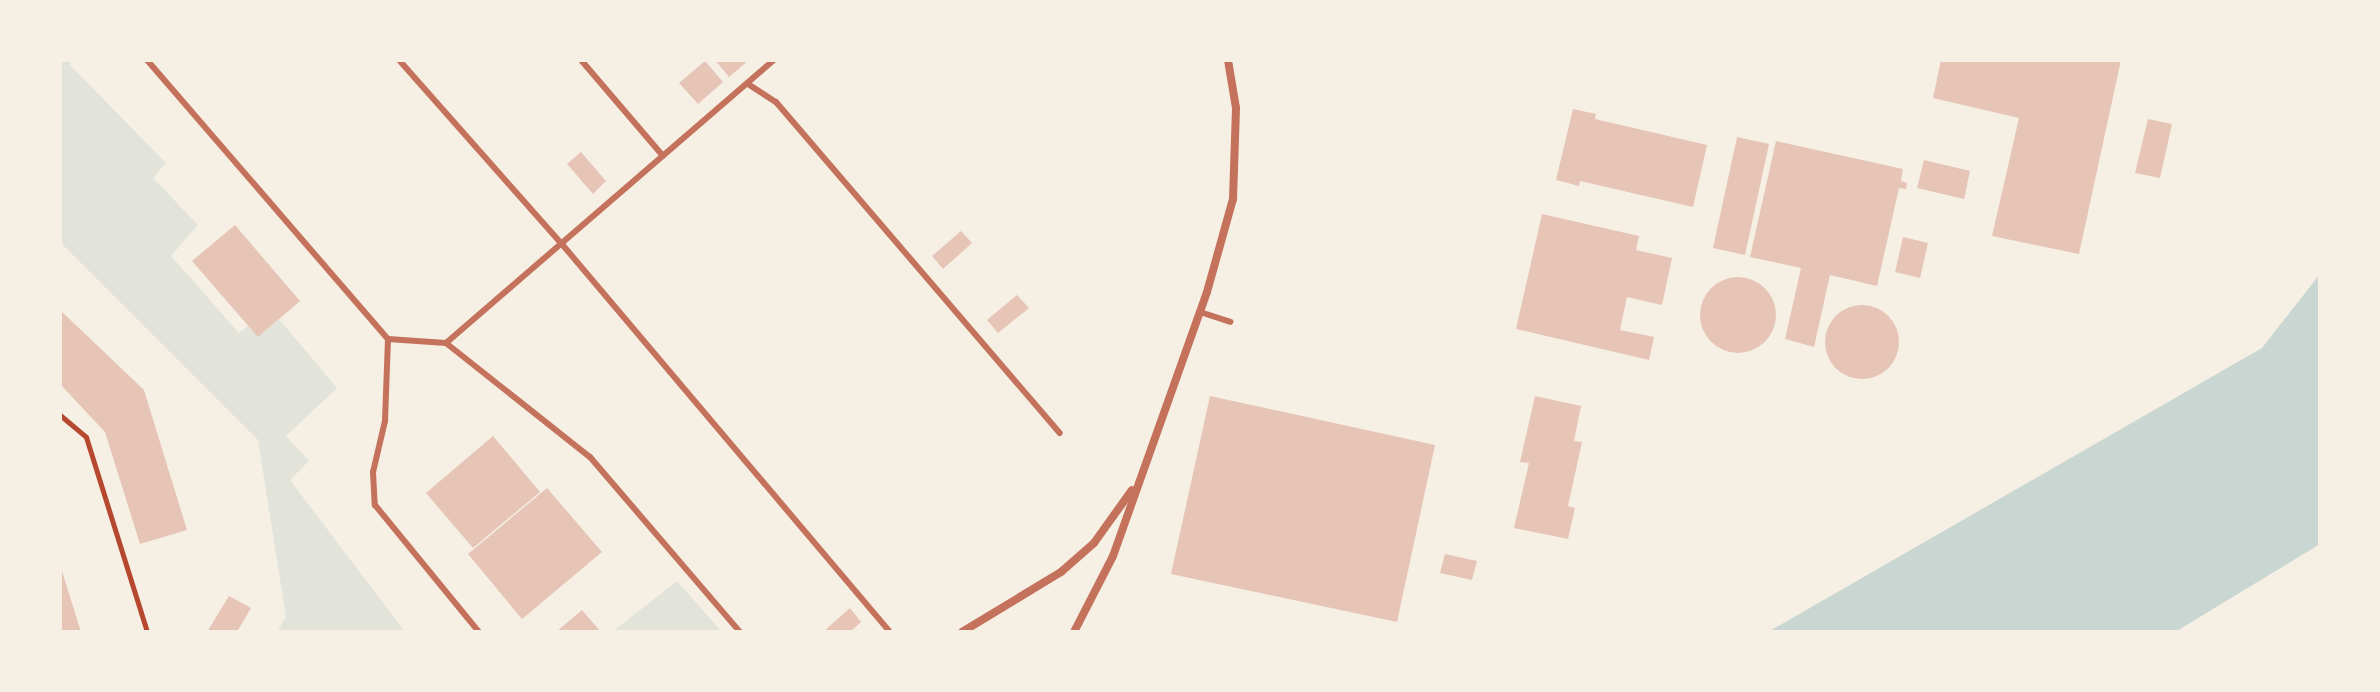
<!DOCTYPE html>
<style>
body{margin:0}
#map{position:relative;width:2380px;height:692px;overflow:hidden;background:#f6efe4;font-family:"Alegreya Sans",sans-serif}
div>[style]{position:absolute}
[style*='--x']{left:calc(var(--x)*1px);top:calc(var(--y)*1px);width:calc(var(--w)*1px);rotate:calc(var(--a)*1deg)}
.green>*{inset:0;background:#e2e4dc}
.water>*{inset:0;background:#c9d6d2}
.building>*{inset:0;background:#e6c5b7}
.round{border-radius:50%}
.path>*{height:5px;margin:-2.5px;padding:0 2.5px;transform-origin:2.5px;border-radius:2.5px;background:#b5482f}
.service>*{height:6px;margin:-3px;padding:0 3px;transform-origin:3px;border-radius:3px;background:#c5725c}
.minor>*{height:8px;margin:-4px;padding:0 4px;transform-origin:4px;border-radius:4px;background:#c5725c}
span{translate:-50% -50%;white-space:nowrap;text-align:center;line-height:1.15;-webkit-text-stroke:6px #f6efe4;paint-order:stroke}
.frame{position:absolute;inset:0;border:62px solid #f6efe4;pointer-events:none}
</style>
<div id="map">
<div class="green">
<div style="clip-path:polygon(60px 60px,71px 60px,70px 65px,166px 163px,153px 178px,198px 225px,171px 256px,239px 333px,248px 326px,258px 337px,279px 319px,337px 388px,286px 436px,309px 461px,290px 480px,405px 632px,277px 632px,286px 617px,258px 440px,60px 242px)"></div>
<div style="clip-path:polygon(677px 581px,722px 632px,612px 632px)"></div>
</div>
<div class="water">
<div style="clip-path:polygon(2320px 274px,2320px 544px,2175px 632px,1768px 632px,2262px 348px)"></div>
</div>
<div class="building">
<div style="clip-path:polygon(715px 60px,749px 60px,729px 77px)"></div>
<div style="clip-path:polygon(1941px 60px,2121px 60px,2079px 254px,1992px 236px,2019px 118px,1933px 98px)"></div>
<div style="clip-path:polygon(705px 61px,723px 82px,698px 104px,679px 83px)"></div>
<div style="clip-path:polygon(1573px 109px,1596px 114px,1595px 119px,1707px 145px,1693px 207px,1580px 181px,1579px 186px,1556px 180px)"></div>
<div style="clip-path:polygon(2148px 119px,2172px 124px,2160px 178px,2135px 173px)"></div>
<div style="clip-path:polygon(1737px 137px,1769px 144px,1745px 255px,1713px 248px)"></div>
<div style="clip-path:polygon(1776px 141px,1903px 169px,1901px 181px,1907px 183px,1906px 189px,1899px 188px,1877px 286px,1830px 275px,1814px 347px,1785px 339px,1801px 268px,1750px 257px)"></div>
<div style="clip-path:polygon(581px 152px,606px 181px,593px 194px,567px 164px)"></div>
<div style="clip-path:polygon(1924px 160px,1970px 171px,1964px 199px,1917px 188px)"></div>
<div style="clip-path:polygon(1542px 214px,1639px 236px,1636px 250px,1672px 258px,1662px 305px,1627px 297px,1620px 330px,1654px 337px,1649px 360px,1516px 329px)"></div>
<div style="clip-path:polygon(235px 225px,300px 301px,258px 337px,192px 261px)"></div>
<div style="clip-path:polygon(961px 231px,972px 243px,943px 269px,932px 256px)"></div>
<div style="clip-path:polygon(1903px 237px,1928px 243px,1920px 278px,1895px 272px)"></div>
<div class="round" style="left:1700px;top:277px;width:76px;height:76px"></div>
<div style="clip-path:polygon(1017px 295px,1029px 308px,998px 333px,987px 320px)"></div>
<div class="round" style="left:1825px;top:305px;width:74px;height:74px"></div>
<div style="clip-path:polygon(60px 310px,144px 390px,187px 530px,140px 544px,105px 432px,60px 384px)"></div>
<div style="clip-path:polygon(1210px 396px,1435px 445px,1397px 622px,1171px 574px)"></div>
<div style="clip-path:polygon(1535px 396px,1581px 406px,1574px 441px,1582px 442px,1568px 506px,1575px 508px,1568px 539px,1514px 528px,1529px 463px,1520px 462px)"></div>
<div style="clip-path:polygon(493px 436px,540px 492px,473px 548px,426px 493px)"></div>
<div style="clip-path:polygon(547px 488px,602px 552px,522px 619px,468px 554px)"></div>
<div style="clip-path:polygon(1445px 554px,1477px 561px,1472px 580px,1440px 573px)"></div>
<div style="clip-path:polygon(60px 568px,61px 568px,81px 632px,60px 632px)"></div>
<div style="clip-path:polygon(229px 596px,251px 608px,237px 632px,207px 632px)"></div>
<div style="clip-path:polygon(850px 608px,861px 622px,850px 632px,823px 632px)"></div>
<div style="clip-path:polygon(582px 610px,601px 632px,556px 632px)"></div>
</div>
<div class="path">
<div style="--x:60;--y:415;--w:34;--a:40"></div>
<div style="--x:86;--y:437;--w:204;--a:72.6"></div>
</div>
<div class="service">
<div style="--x:147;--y:60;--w:369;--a:49.2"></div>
<div style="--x:388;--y:339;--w:58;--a:3.9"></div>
<div style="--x:446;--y:343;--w:184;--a:38.4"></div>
<div style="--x:590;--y:457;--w:230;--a:49.4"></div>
<div style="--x:399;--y:60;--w:244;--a:48.5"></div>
<div style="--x:561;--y:243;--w:509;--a:49.78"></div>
<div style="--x:581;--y:60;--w:126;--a:49.5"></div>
<div style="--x:748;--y:84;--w:33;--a:33"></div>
<div style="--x:776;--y:102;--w:436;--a:49.4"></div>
<div style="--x:1200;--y:312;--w:32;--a:18"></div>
<div style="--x:388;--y:339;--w:82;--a:92.1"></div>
<div style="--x:385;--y:421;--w:52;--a:103.2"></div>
<div style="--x:373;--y:472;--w:33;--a:87"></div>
<div style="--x:375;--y:505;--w:164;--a:50.7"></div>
<div style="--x:446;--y:343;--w:433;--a:-40.8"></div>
</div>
<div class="minor">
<div style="--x:962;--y:632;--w:116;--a:-31.2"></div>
<div style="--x:1061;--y:572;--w:44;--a:-41.3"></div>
<div style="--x:1094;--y:543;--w:65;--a:-54.4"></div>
<div style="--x:1074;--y:632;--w:85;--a:-62.8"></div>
<div style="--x:1113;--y:556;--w:280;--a:-70.4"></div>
<div style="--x:1207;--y:292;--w:97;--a:-74.4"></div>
<div style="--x:1233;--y:199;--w:91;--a:-88.1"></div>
<div style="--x:1236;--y:108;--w:49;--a:-99.5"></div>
</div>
<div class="frame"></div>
</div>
